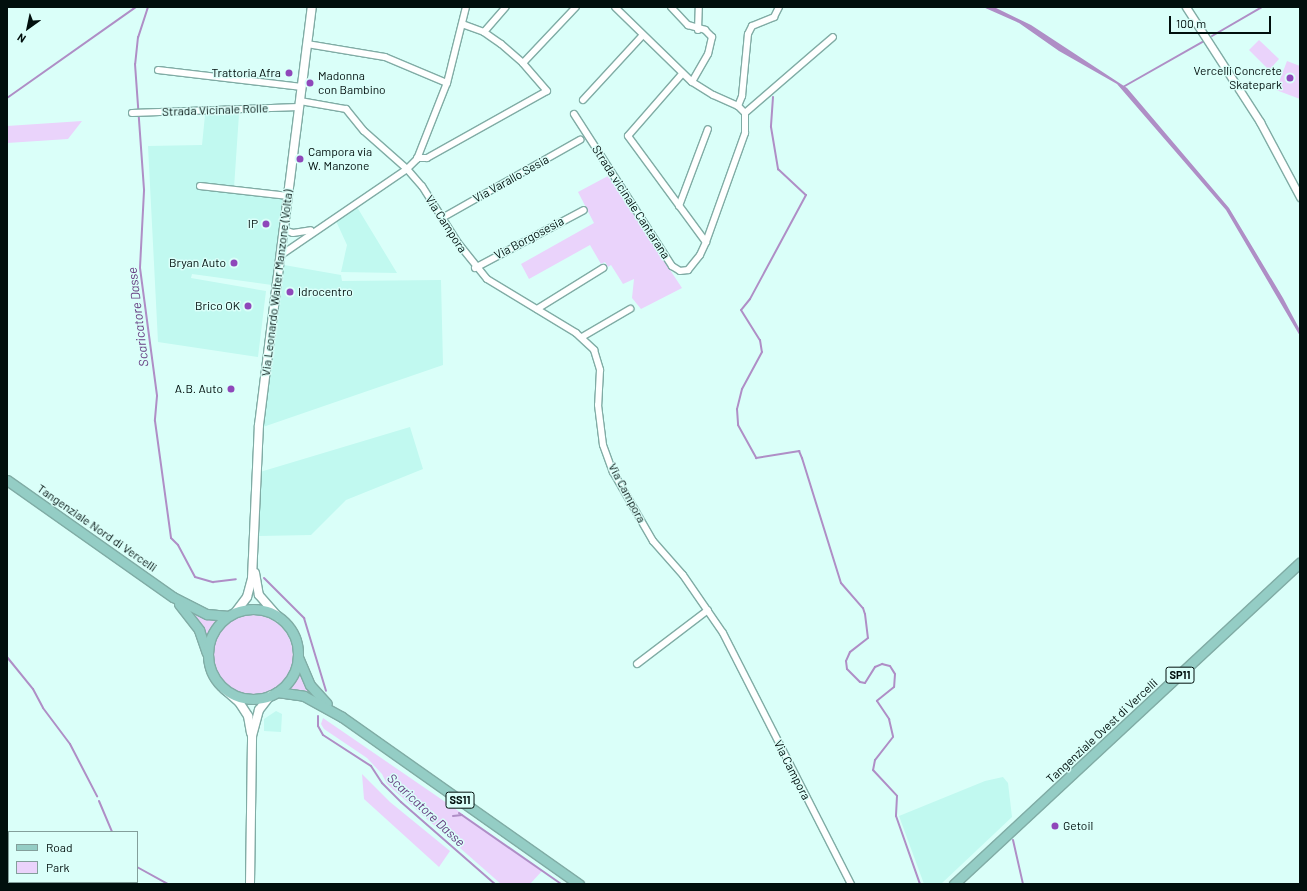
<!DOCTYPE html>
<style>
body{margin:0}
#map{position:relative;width:1307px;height:891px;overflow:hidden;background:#dafff9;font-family:Barlow,sans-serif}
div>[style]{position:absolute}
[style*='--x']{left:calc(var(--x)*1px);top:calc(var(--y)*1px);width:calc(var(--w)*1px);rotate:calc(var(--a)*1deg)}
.built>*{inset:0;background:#c1f9f0}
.green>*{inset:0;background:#ead3fb}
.round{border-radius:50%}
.water>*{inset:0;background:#af8ec6}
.stream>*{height:2px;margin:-1px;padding:0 1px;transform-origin:1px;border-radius:1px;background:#af8ec6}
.roads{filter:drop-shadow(1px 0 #80aca5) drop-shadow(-1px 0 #80aca5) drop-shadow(0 1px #80aca5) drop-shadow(0 -1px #80aca5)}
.minor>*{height:6px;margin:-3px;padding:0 3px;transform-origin:3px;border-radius:3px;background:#fff}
.tertiary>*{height:7px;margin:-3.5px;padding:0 3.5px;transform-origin:3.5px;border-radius:3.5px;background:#fff}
.secondary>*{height:8px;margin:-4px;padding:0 4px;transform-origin:4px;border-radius:4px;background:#fff}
.primary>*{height:9px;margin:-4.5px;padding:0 4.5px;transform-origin:4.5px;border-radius:4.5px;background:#94cdc5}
.primary>.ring{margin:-4.5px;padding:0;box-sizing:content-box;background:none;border:9px solid #94cdc5;border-radius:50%}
.dots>*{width:11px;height:11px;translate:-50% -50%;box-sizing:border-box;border:2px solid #dafff9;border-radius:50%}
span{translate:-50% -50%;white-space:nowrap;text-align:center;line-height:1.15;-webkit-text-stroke:3px #dafff9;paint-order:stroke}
.shield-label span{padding:1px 3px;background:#dafff9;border:1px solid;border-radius:3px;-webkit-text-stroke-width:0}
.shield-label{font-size:11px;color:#010f0d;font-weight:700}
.poi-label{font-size:12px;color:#010f0d}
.right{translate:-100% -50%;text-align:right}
.left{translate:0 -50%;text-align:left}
.street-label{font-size:12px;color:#010f0d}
.water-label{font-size:13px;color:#663c81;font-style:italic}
.frame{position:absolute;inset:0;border:8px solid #010f0d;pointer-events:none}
.legend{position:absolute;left:8px;top:831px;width:130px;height:52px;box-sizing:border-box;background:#dafff9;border:1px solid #839f9b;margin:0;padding:5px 7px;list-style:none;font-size:12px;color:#010f0d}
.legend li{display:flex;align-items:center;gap:8px;height:20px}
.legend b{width:20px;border:1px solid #839f9b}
.north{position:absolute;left:8px;top:8px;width:40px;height:40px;-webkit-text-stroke:3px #dafff9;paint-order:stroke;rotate:213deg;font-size:11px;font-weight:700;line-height:16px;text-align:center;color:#010f0d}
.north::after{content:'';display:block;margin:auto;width:14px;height:18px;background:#010f0d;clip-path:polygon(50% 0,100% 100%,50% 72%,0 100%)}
.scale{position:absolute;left:1169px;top:16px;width:102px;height:18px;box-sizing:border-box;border:2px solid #010f0d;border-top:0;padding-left:5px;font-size:12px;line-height:14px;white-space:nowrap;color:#010f0d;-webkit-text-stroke:3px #dafff9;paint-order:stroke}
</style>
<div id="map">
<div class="built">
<div style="clip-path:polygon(239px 114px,234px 188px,199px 189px,283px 199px,272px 285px,192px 274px,191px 278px,266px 291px,258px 357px,158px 342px,148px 146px,202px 145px,205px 115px)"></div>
<div style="clip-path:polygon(357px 207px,397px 273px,341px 272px,347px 245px,336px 221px)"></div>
<div style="clip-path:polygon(284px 265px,341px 275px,342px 281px,441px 280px,443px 365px,263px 427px)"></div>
<div style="clip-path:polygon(410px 427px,423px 469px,346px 500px,311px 535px,259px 536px,260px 472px)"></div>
<div style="clip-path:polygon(276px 711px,282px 714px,281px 732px,264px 731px,264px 719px)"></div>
<div style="clip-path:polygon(1003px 777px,1008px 783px,1012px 817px,941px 884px,924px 884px,899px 816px,985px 781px)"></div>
</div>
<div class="green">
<div style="clip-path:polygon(1259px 40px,1279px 59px,1269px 70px,1249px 50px)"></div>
<div style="clip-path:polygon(1287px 61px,1300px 66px,1300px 99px,1276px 90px)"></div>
<div style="clip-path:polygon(82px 121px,68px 139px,7px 143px,7px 126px)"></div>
<div style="clip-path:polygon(608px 176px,682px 288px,641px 309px,632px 298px,634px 279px,623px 284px,611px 265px,608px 267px,605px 262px,601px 264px,590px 245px,529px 279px,521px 264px,594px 223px,578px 192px)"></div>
<div style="clip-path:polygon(194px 615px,216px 620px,206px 637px,200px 624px)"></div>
<div class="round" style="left:213px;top:615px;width:80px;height:80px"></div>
<div style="clip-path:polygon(300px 672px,313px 695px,312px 695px,289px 690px)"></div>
<div style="clip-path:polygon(323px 718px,457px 810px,542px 871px,530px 884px,501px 884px,387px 784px,382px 774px,367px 758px,324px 729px,321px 724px)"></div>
<div style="clip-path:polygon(362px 774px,390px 802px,450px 851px,439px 867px,364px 799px)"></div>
</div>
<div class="water">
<div style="clip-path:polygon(983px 7px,994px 7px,1031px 25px,1127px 88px,1229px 208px,1283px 298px,1300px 330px,1300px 336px,1226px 210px,1117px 84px,1059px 51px,1019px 23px)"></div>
</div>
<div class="stream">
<div style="--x:148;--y:7;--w:32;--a:108"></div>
<div style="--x:138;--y:37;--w:27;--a:96"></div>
<div style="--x:135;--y:64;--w:127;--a:85.9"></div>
<div style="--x:144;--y:191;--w:77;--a:93"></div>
<div style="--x:140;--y:268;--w:129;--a:82.4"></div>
<div style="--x:157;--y:396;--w:25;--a:95"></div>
<div style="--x:155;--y:421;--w:118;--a:82.2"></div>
<div style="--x:171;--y:538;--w:10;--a:45"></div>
<div style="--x:178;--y:545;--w:36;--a:62"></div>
<div style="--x:195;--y:577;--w:19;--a:16"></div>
<div style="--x:213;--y:582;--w:23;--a:-7"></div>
<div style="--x:1212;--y:36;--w:58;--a:-30.1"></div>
<div style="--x:1123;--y:87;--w:93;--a:-29.6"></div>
<div style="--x:773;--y:97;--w:30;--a:94"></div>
<div style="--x:771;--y:127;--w:43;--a:80.5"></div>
<div style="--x:778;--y:169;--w:38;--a:43"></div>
<div style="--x:806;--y:195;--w:118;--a:118.3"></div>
<div style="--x:750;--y:299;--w:14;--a:129"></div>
<div style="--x:741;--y:310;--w:36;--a:58"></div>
<div style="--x:760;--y:340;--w:12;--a:81"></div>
<div style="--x:762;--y:352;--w:42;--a:118.4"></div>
<div style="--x:742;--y:389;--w:21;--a:104"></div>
<div style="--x:737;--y:409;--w:16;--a:86"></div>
<div style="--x:738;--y:425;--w:38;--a:61"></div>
<div style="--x:756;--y:458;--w:44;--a:-9.2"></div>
<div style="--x:799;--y:451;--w:8;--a:67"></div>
<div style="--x:802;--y:458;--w:131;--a:72.7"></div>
<div style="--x:841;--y:583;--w:33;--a:49"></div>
<div style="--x:863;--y:608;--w:6;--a:72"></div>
<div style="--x:865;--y:614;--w:24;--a:83"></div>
<div style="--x:868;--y:638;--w:23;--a:142"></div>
<div style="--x:850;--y:652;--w:10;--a:114"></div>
<div style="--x:846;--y:661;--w:8;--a:83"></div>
<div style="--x:847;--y:669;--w:18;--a:45"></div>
<div style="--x:860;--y:682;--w:5;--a:11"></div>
<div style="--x:865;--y:683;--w:19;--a:-58"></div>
<div style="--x:875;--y:667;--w:8;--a:-23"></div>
<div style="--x:882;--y:664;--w:8;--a:14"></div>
<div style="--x:890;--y:666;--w:9;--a:58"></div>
<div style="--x:895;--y:674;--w:13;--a:94"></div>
<div style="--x:894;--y:687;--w:22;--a:141"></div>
<div style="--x:877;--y:701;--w:22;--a:56"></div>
<div style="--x:889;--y:719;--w:18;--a:77"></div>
<div style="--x:893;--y:737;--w:29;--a:128"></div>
<div style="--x:875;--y:760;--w:10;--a:101"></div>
<div style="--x:873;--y:770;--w:35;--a:47"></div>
<div style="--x:897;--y:796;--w:20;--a:93"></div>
<div style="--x:896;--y:816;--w:72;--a:70.6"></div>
<div style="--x:7;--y:98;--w:158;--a:-35.2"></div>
<div style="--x:264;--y:578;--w:57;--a:45"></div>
<div style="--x:304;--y:618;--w:76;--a:73.2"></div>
<div style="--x:7;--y:657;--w:41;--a:50.9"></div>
<div style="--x:33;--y:689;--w:21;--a:62"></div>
<div style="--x:43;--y:708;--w:45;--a:53.1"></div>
<div style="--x:70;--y:744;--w:59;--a:62.6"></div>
<div style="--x:318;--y:716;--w:10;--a:90"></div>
<div style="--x:318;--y:726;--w:10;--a:61"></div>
<div style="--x:323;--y:735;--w:57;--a:32.9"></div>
<div style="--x:371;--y:766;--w:20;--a:57"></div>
<div style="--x:382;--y:783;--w:27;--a:45"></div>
<div style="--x:401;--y:802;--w:125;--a:41.1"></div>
<div style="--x:99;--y:801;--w:34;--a:67"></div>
<div style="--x:459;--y:813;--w:124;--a:34.8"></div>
<div style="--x:453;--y:816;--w:9;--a:-6"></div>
<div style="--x:1013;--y:840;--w:45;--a:77.2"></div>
<div style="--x:137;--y:867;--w:35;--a:29"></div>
</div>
<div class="roads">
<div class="minor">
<div style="--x:671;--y:7;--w:25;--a:47"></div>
<div style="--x:688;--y:25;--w:18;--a:16"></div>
<div style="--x:705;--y:30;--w:10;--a:45"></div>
<div style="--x:712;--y:37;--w:17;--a:103"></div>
<div style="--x:708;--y:54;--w:32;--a:120"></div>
<div style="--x:698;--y:30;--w:23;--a:-88"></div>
<div style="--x:484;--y:32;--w:33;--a:-49"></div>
<div style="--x:307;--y:44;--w:79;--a:9.5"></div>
<div style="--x:385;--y:57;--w:67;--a:22.8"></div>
<div style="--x:523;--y:63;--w:77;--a:-46.6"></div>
<div style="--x:158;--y:70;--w:145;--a:6.7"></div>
<div style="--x:682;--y:74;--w:82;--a:131.1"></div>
<div style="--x:628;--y:136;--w:132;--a:53.7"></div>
<div style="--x:583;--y:100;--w:88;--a:-47.3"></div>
<div style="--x:300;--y:101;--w:47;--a:9.9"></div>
<div style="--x:346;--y:109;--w:28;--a:51"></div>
<div style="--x:364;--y:131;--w:57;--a:41.5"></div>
<div style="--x:407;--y:169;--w:23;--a:49"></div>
<div style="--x:422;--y:186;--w:67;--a:57.7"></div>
<div style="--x:458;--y:243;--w:46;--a:51.1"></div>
<div style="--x:487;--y:279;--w:104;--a:31.2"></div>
<div style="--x:576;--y:333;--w:25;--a:43"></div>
<div style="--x:594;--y:350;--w:21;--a:73"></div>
<div style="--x:600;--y:370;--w:35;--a:93"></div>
<div style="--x:598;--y:405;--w:40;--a:82.9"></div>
<div style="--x:603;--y:445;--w:29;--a:70"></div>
<div style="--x:613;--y:472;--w:80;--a:59.9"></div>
<div style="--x:653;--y:541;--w:45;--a:48.6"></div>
<div style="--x:683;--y:575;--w:70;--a:55.4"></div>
<div style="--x:723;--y:633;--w:282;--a:63"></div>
<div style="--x:738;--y:106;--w:11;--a:-68"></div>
<div style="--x:742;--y:96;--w:62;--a:-84.5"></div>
<div style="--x:748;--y:34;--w:9;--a:-63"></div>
<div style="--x:752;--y:26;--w:24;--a:-22"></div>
<div style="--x:774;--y:17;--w:11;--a:-63"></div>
<div style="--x:132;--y:113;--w:167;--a:-2.1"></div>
<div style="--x:745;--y:113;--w:116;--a:-40.8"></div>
<div style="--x:574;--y:114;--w:181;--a:57.2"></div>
<div style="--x:672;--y:266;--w:9;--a:32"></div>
<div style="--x:680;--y:271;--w:8;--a:-7"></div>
<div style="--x:688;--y:270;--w:19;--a:-51"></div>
<div style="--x:700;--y:255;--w:14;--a:-65"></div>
<div style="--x:706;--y:242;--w:116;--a:-70.3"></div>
<div style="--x:745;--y:133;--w:20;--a:-90"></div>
<div style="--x:745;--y:113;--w:10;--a:-135"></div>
<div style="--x:738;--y:106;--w:27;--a:-156"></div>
<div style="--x:713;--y:95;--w:25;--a:-148"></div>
<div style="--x:692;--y:82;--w:107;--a:-135.8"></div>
<div style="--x:417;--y:158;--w:10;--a:0"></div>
<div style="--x:427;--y:158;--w:137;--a:-29.2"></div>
<div style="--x:547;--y:91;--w:37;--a:-131"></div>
<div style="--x:523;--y:63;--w:29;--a:-139"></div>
<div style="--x:501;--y:44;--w:21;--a:-145"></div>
<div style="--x:484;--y:32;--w:23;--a:-160"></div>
<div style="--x:200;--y:186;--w:89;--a:6.5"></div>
<div style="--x:679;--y:206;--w:82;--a:-69.4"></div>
<div style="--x:442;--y:218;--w:159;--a:-29.5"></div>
<div style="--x:284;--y:230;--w:9;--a:18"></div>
<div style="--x:293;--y:233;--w:18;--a:-9"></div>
<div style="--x:281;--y:255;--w:153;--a:-34.3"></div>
<div style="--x:407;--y:169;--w:14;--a:-45"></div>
<div style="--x:417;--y:159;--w:82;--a:-68.5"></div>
<div style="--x:447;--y:83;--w:78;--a:-76"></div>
<div style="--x:475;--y:268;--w:123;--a:-28"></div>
<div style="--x:537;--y:309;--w:78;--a:-31.8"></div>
<div style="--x:582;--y:337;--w:56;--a:-30.3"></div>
<div style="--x:637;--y:664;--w:89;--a:-37.3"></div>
</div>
<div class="tertiary">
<div style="--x:1186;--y:7;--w:137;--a:57.2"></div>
<div style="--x:1260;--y:122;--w:85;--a:61.9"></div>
</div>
<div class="secondary">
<div style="--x:255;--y:573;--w:22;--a:80"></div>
<div style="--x:259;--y:595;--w:30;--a:49"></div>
<div style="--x:235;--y:613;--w:20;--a:-53"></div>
<div style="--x:247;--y:597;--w:20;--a:-75"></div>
<div style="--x:252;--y:578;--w:153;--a:-87.4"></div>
<div style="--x:259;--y:425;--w:421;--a:-82.8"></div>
<div style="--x:224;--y:689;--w:20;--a:41"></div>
<div style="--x:239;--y:702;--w:17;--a:57"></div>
<div style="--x:248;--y:716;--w:17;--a:80"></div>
<div style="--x:250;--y:884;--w:148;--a:-89.2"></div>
<div style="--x:252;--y:736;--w:27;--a:-75"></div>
<div style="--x:259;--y:710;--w:18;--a:-52"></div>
</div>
<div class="primary">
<div style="--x:7;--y:480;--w:203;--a:35.2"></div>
<div style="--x:173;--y:597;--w:38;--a:27"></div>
<div style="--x:207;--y:614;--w:22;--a:5"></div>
<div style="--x:179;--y:604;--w:33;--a:52"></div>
<div style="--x:199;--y:630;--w:24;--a:71"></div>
<div class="ring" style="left:208px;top:609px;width:81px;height:81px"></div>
<div style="--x:298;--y:657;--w:30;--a:67"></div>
<div style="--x:310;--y:685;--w:25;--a:48"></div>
<div style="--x:277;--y:692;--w:27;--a:8"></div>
<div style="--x:304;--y:696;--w:43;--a:28.9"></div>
<div style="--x:342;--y:717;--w:290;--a:35.2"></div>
<div style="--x:954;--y:884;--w:472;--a:-42.9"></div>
</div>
</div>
<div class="dots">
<div style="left:289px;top:73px;background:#8f47ba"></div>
<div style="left:1290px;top:78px;background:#8f47ba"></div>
<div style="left:310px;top:83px;background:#8f47ba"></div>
<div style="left:300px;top:159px;background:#8f47ba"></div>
<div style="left:266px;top:224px;background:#8f47ba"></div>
<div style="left:234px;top:263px;background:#8f47ba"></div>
<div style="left:290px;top:292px;background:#8f47ba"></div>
<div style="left:248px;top:306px;background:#8f47ba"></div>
<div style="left:231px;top:389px;background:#8f47ba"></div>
<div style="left:1055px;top:826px;background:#8f47ba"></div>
</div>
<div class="shield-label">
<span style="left:1180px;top:675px">SP11</span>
<span style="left:460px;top:800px">SS11</span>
</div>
<div class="poi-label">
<span class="right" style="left:1282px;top:78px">Vercelli Concrete<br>Skatepark</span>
<span class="right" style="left:281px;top:73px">Trattoria Afra</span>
<span class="left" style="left:318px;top:83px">Madonna<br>con Bambino</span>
<span class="left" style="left:308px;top:159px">Campora via<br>W. Manzone</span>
<span class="right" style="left:258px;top:224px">IP</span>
<span class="right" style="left:226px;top:263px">Bryan Auto</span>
<span class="left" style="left:298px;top:292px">Idrocentro</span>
<span class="right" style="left:240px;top:306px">Brico OK</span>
<span class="right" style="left:223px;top:389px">A.B. Auto</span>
<span class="left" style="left:1063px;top:826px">Getoil</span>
</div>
<div class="street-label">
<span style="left:215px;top:110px;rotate:-2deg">Strada Vicinale Rolle</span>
<span style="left:511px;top:179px;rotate:-29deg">Via Varallo Sesia</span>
<span style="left:631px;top:202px;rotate:57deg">Strada vicinale Cantarana</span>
<span style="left:446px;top:224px;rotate:57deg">Via Campora</span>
<span style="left:529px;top:238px;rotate:-28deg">Via Borgosesia</span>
<span style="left:277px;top:283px;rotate:-83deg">Via Leonardo Walter Manzone (Volta)</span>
<span style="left:627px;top:493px;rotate:62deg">Via Campora</span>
<span style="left:97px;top:528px;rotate:35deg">Tangenziale Nord di Vercelli</span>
<span style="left:1102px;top:731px;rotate:-43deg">Tangenziale Ovest di Vercelli</span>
<span style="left:792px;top:770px;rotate:63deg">Via Campora</span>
</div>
<div class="water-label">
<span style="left:138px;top:317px;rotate:-97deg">Scaricatore Dasse</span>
<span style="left:426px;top:810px;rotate:43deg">Scaricatore Dasse</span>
</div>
<div class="frame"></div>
<ul class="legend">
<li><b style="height:5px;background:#94cdc5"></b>Road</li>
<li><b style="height:11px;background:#ead3fb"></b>Park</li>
</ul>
<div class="north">N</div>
<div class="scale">100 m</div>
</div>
